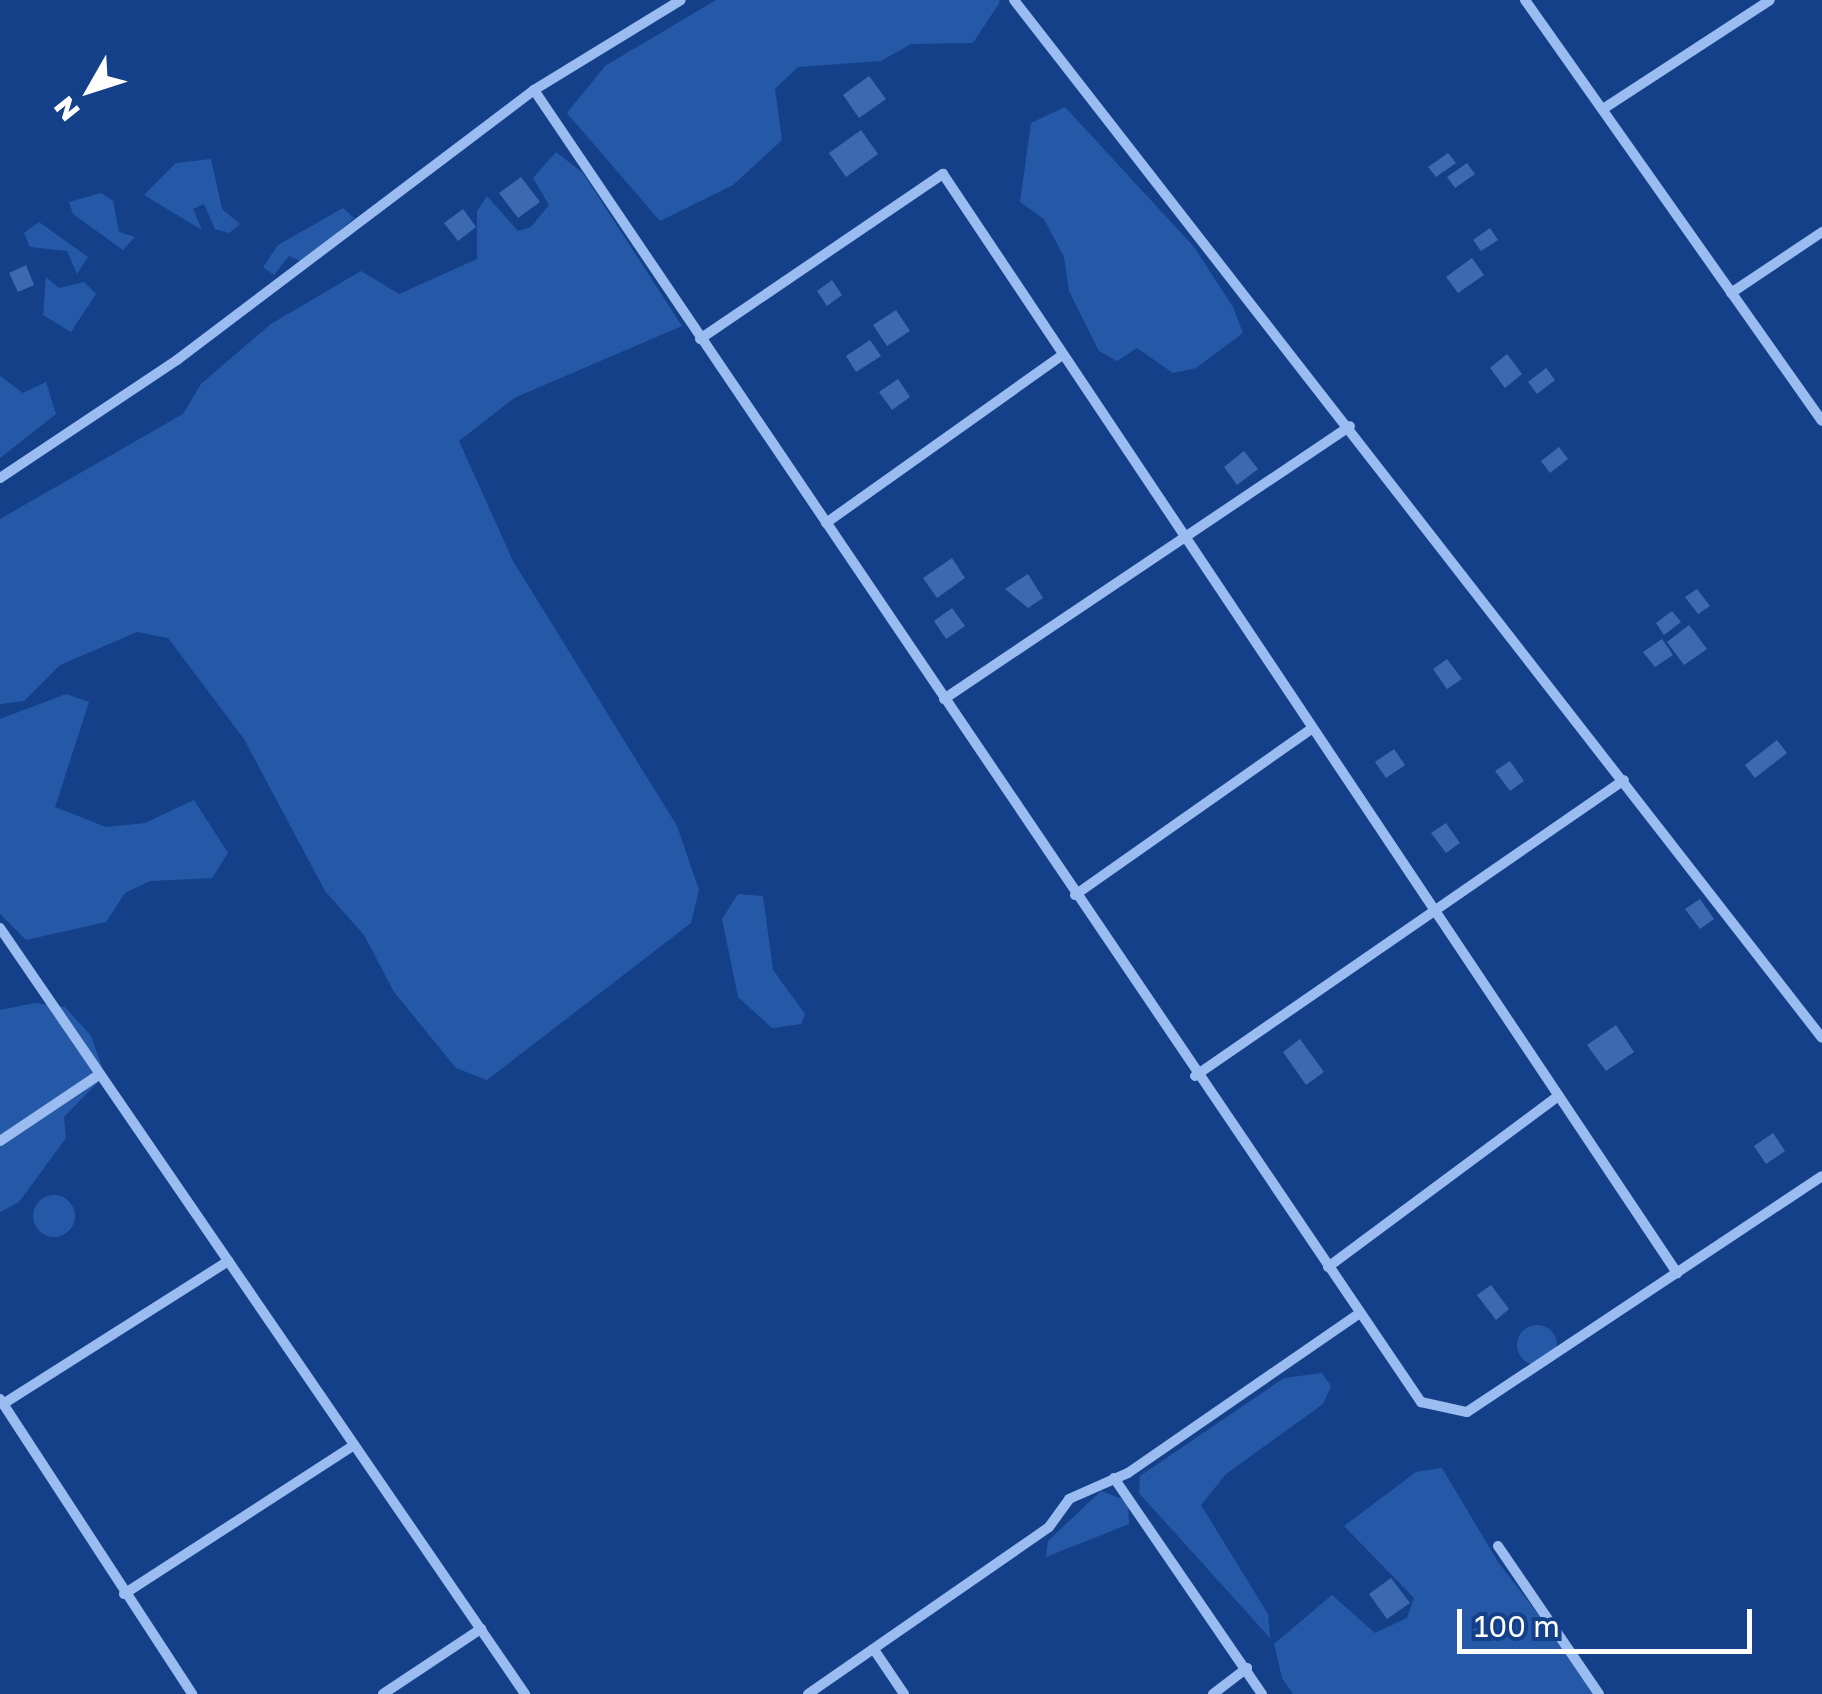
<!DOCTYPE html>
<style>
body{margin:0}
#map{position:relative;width:1822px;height:1694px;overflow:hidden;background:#144089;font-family:"Golos Text",sans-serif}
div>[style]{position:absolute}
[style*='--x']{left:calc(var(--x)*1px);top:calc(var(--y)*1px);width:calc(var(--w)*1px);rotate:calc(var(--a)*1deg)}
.green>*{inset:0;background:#2559a8}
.round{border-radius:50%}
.building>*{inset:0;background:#3c6ab2}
.minor>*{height:10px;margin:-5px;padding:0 5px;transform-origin:5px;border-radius:5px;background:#9abcf0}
span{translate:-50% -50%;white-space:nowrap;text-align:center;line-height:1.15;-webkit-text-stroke:9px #144089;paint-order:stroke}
.north{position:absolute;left:40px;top:40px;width:100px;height:100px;-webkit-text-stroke:8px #144089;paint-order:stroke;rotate:231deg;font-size:28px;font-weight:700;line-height:40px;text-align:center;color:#fff}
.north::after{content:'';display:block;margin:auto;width:35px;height:45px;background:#fff;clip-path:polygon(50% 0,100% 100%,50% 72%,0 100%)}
.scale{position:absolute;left:1457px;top:1609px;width:295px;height:45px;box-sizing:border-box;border:5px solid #fff;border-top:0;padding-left:12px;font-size:30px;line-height:35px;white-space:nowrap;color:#fff;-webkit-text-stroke:8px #144089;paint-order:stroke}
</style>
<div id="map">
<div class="green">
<div style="clip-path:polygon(716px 0,999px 0,1000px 2px,973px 43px,911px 44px,881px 61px,798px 67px,775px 89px,782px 140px,733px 185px,660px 221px,567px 113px,605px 66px)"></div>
<div style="clip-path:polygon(1065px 107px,1194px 247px,1233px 307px,1243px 333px,1196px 368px,1173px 373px,1137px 348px,1117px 361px,1099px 351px,1069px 291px,1064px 257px,1044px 219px,1020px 202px,1031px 123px)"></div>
<div style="clip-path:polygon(556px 152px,583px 173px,682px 326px,514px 398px,459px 441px,513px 561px,677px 826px,699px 890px,691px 923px,487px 1080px,456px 1068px,394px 992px,364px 935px,325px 891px,244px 739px,168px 638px,137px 632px,60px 665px,24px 701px,0 704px,0 519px,183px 414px,201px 384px,271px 324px,361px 271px,399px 294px,477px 259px,477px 211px,487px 196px,518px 231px,531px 227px,549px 205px,533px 178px)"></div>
<div style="clip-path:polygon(211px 159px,222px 209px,240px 224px,229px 233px,215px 229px,204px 204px,193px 209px,202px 230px,144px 195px,176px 163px)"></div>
<div style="clip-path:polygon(101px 193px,113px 201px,119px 232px,135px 237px,123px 250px,73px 214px,69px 202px)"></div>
<div style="clip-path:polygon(343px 208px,354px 218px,303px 262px,289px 256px,274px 275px,263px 267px,278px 245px)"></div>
<div style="clip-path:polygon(39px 222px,88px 257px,77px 274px,67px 251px,30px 247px,24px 233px)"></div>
<div style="clip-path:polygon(46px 277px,59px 288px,84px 282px,96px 294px,71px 332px,43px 315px)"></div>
<div style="clip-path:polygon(0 376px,23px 393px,46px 382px,56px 414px,0 458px)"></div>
<div style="clip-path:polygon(66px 694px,89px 702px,55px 807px,106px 827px,145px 823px,194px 800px,228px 853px,212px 878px,150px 881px,125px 893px,106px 922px,26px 940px,0 914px,0 719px)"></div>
<div style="clip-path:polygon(738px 894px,763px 896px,773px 970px,805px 1014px,801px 1024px,772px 1028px,738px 997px,722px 919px)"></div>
<div style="clip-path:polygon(35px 1003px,65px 1007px,91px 1036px,105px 1075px,64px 1117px,66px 1138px,19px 1202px,0 1212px,0 1010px)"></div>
<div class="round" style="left:33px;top:1195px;width:42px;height:42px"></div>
<div class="round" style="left:1517px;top:1325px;width:40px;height:40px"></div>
<div style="clip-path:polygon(1322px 1373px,1331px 1386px,1323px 1404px,1226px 1474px,1201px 1505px,1268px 1614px,1270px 1638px,1139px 1493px,1140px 1476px,1284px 1378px)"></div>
<div style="clip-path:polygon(1442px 1468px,1498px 1562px,1600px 1694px,1293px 1694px,1282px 1678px,1274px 1644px,1332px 1595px,1375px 1633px,1407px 1618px,1414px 1598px,1344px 1526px,1416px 1472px)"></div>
<div style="clip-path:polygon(1101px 1491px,1128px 1501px,1129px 1524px,1046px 1557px,1048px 1541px)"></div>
</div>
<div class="building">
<div style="clip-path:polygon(869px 76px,886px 99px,859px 118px,843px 95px)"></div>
<div style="clip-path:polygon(861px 130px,878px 154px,846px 177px,829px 153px)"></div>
<div style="clip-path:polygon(1448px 153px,1456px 163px,1436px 177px,1428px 167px)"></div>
<div style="clip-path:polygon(1467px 163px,1475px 174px,1455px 188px,1447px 177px)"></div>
<div style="clip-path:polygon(521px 177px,540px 202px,518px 218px,499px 193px)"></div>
<div style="clip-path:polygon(463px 209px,476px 227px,458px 241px,444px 223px)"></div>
<div style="clip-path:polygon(1490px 228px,1498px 240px,1481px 251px,1473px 240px)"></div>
<div style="clip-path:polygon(1472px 258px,1484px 275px,1458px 293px,1446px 277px)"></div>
<div style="clip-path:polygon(26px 265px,34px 285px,18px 292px,9px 273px)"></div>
<div style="clip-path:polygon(832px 280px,842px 295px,827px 306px,817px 291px)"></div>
<div style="clip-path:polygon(896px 310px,910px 331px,887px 346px,873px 325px)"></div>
<div style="clip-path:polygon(870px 340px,881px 356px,856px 372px,846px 356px)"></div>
<div style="clip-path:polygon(1507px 354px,1522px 374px,1505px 388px,1490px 368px)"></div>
<div style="clip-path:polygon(1546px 368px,1555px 380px,1537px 394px,1528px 382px)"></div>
<div style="clip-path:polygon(898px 379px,910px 397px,892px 410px,879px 392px)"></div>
<div style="clip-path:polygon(1559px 447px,1568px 459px,1550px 473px,1541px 461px)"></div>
<div style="clip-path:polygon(1244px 451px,1258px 469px,1237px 485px,1224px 467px)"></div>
<div style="clip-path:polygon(952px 558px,965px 578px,937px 598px,923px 578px)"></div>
<div style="clip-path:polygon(1028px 574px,1043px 598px,1028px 608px,1005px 589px)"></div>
<div style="clip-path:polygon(1697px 589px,1710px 606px,1698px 614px,1685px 597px)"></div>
<div style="clip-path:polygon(952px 608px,965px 626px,946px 639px,934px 621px)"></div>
<div style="clip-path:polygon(1672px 611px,1681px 622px,1664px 635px,1656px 623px)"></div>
<div style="clip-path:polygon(1689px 625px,1707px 649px,1684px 665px,1667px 642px)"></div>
<div style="clip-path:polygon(1662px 639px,1673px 655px,1655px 667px,1643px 652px)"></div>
<div style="clip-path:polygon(1447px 659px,1462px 679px,1447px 689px,1433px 669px)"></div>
<div style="clip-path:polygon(1777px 740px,1787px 753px,1755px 778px,1745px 765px)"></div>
<div style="clip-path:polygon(1394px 749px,1405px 765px,1386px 778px,1375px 762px)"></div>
<div style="clip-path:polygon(1510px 761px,1524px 781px,1510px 791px,1495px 771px)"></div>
<div style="clip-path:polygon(1446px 823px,1460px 843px,1446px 853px,1431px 833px)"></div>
<div style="clip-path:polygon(1700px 899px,1714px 919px,1700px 929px,1685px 909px)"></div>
<div style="clip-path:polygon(1616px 1025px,1634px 1052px,1606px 1071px,1587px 1045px)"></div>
<div style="clip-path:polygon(1300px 1039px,1324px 1072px,1306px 1085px,1283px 1052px)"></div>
<div style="clip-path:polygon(1773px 1133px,1785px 1151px,1766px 1164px,1754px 1146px)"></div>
<div style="clip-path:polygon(1491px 1285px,1509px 1309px,1496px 1320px,1477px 1295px)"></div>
<div style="clip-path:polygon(1391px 1578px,1410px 1603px,1387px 1619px,1369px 1594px)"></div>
</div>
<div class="minor">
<div style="--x:1014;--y:0;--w:1315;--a:52.1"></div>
<div style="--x:1525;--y:0;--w:515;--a:54.8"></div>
<div style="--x:534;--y:90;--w:1584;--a:55.94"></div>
<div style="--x:1421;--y:1402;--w:47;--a:12.3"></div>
<div style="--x:1467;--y:1412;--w:426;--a:-33.6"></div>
<div style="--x:1603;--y:109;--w:199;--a:-33.1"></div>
<div style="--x:1731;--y:293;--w:110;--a:-33.8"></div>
<div style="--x:700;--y:339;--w:294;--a:-34.2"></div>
<div style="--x:943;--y:174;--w:1322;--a:56.26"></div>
<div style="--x:0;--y:478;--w:213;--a:-33.7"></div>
<div style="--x:177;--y:360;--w:448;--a:-37.1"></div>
<div style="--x:534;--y:90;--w:172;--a:-31.5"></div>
<div style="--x:826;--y:523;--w:287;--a:-35.4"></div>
<div style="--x:944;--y:699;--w:489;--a:-33.9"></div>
<div style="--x:1075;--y:895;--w:289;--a:-35.1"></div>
<div style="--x:0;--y:928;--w:929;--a:55.57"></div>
<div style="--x:1195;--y:1076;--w:521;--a:-34.6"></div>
<div style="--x:0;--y:1141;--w:120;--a:-33.8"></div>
<div style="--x:1328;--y:1267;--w:287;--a:-36.6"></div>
<div style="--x:0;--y:1399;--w:352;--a:56.9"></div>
<div style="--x:3;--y:1404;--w:267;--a:-32.4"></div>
<div style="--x:1114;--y:1478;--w:262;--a:55.6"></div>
<div style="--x:1498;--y:1546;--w:179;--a:55.7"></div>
<div style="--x:124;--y:1594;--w:274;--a:-32.9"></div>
<div style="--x:875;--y:1651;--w:52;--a:56"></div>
<div style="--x:383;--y:1694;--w:118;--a:-33.6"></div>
<div style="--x:808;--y:1694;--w:293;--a:-34.7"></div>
<div style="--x:1049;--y:1527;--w:34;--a:-54"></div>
<div style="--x:1069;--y:1499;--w:64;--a:-23.8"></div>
<div style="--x:1128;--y:1473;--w:282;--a:-34.6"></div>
<div style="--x:1213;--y:1694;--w:43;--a:-37.4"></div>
</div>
<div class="north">N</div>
<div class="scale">100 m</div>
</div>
